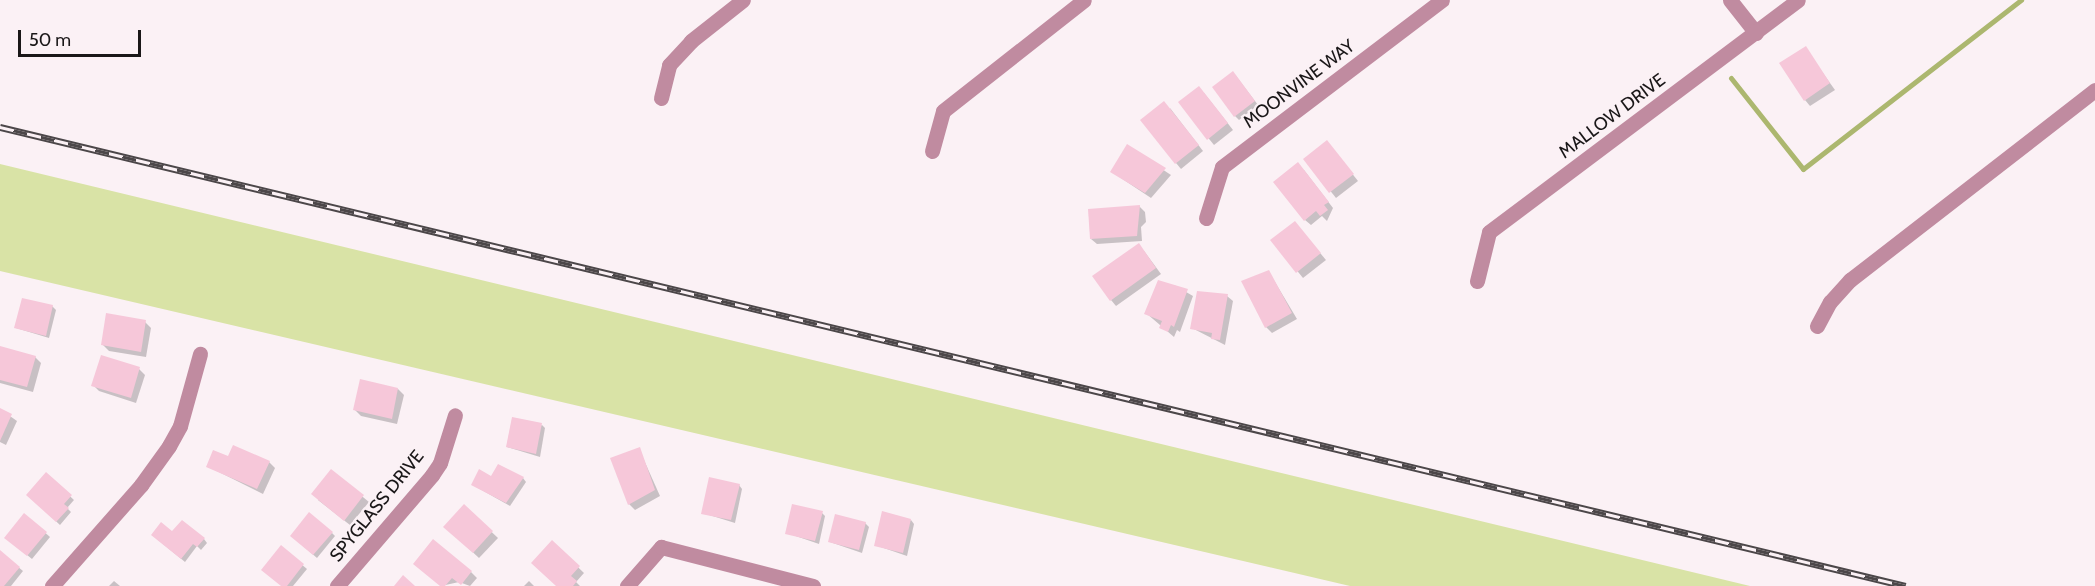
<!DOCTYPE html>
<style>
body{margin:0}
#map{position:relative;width:2095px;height:586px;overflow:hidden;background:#fbf1f5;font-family:Cabin,sans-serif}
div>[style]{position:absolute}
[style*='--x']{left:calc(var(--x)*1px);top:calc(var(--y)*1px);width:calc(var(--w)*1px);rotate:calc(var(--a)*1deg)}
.green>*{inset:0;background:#d9e3a6}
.shadow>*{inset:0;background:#0003}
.stream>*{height:5px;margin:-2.5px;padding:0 2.5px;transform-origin:2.5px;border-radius:2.5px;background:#acb76f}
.building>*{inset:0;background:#f6c7d9}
.street>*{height:15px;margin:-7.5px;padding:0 7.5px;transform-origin:7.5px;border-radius:7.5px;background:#c08ba0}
.rail>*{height:7px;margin-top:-3.5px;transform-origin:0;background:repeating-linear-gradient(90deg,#fbf1f5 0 14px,#4c4749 0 28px);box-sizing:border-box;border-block:2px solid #4c4749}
span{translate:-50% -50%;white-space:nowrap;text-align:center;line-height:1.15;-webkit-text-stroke:4.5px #fbf1f5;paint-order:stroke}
.street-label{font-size:18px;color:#1a1718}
.scale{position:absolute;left:18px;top:30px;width:123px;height:27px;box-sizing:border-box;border:3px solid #1a1718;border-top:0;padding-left:8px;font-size:18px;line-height:21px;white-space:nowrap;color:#1a1718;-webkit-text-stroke:4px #fbf1f5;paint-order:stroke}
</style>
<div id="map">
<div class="green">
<div style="clip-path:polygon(0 164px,1750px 586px,1350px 586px,0 271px)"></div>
</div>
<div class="shadow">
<div style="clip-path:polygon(1805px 48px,1835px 90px,1810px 106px,1805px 100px)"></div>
<div style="clip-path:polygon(1236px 76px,1258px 105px,1239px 120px,1235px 116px)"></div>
<div style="clip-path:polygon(1204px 93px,1233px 130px,1214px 145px,1180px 103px)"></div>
<div style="clip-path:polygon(1170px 108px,1203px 151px,1181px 169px,1176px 163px)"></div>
<div style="clip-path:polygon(1327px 142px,1358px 181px,1336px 198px,1305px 159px)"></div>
<div style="clip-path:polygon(1127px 146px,1171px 175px,1151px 198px,1112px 172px)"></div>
<div style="clip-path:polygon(1304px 170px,1333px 208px,1327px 221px,1322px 216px,1311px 225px,1305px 220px)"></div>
<div style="clip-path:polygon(1139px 206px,1145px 212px,1146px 222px,1141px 227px,1142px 241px,1097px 244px,1091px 239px)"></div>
<div style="clip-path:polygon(1295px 223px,1326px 260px,1303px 278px,1272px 240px)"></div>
<div style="clip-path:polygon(1144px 251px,1161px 274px,1116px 306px,1111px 300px)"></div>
<div style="clip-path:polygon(1269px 272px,1297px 319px,1272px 333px,1266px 327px)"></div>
<div style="clip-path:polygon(1174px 285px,1193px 296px,1180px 332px,1177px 330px,1174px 337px,1146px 313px)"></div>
<div style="clip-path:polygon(1227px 296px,1233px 301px,1225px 345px,1192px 328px)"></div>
<div style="clip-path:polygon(52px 306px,56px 310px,49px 338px,16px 328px)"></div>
<div style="clip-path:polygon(145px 322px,151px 328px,146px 357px,109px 351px,103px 345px)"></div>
<div style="clip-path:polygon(0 347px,35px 357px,41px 363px,33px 392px,0 383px)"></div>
<div style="clip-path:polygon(139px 369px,145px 375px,136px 403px,99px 391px,93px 385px)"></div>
<div style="clip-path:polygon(398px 389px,404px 395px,397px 424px,361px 416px,355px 410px)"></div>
<div style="clip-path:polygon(0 409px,17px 421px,6px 445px,0 442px)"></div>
<div style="clip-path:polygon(542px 425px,545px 428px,540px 457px,507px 447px)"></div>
<div style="clip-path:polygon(639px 449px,660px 496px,635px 510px,629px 504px)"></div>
<div style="clip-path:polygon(229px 458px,269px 462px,275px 468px,263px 494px,207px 466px)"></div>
<div style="clip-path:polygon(331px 471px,369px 502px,350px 525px,318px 500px)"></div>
<div style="clip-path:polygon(46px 474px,74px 500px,67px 508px,71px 512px,60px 525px,28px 495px)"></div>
<div style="clip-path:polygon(492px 478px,523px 478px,526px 482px,510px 506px,473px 485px)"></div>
<div style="clip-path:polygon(739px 485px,742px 489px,735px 523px,703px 513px)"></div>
<div style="clip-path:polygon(464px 506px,498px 538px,479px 558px,451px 532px)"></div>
<div style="clip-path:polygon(822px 513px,825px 516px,819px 544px,787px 533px)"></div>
<div style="clip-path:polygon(25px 515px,50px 537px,32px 559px,10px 541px)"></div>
<div style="clip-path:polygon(911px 520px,914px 524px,907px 556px,875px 545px)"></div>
<div style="clip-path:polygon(865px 523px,869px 527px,862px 553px,830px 542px)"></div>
<div style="clip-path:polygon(172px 533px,204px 539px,207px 543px,201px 550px,197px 546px,185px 562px,157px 539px)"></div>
<div style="clip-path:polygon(332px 533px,335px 536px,317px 558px,295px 539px)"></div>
<div style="clip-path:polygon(552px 542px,584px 573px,576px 582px,580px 586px,557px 586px)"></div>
<div style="clip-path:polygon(281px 547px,307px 569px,293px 586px,282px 586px)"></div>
<div style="clip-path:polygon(0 552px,23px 571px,11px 586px,0 586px)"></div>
<div style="clip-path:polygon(421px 569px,471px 572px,477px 578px,470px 586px,459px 582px,441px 586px)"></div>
<div style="clip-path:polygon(114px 581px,120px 586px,109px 586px)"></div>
<div style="clip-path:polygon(529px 581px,534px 586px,524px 586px)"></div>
</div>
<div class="stream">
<div style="--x:1731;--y:78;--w:116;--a:51.6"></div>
<div style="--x:1803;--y:169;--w:276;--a:-37.8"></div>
</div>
<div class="building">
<div style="clip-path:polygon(1806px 46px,1830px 83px,1804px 101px,1779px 63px)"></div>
<div style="clip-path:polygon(1233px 71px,1255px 101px,1234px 117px,1212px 87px)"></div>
<div style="clip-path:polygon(1199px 86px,1228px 123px,1207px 140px,1178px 102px)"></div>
<div style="clip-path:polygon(1164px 101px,1199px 145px,1175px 164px,1140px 120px)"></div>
<div style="clip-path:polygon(1327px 140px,1354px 174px,1329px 193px,1303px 159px)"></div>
<div style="clip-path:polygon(1127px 144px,1166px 168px,1145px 193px,1110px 172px)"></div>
<div style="clip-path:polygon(1298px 162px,1329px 202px,1324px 205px,1328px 210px,1320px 216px,1316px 211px,1304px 221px,1273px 182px)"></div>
<div style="clip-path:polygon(1140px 205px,1137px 236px,1090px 239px,1088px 209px)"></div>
<div style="clip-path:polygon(1295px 221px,1321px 253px,1296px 273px,1270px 240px)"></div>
<div style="clip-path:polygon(1139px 243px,1156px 268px,1110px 301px,1092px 276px)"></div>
<div style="clip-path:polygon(1269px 270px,1292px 313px,1265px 328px,1241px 281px)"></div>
<div style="clip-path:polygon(1158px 280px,1188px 289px,1174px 327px,1171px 325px,1168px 332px,1159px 328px,1162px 321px,1144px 314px)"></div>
<div style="clip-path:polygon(1197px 291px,1228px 294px,1220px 340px,1211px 339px,1212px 333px,1190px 329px)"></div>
<div style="clip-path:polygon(22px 298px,53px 305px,46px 336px,14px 328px)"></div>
<div style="clip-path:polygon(106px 313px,146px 320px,141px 352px,101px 345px)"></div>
<div style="clip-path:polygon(0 346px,36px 356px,27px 387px,0 380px)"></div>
<div style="clip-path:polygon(101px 355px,140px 367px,131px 398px,91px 386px)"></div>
<div style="clip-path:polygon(360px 379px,398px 388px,392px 419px,353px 410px)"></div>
<div style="clip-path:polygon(0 408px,12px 414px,0 441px)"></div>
<div style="clip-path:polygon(512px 417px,542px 423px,536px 454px,506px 447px)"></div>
<div style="clip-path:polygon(233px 445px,270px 461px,257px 489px,206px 467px,213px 450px,228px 456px)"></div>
<div style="clip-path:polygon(640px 447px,655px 490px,628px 505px,610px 458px)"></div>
<div style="clip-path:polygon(498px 464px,524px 477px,506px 503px,471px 485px,479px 469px,491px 476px)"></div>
<div style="clip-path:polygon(331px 469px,364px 495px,344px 521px,311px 494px)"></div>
<div style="clip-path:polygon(46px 472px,72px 495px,64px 504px,69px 508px,56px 522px,26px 495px)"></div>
<div style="clip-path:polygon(709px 477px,740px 484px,731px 520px,701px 514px)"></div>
<div style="clip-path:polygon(464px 504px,493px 531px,473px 553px,443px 527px)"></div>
<div style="clip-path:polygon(792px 504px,823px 511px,815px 541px,785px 534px)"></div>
<div style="clip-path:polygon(882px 511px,911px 519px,903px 553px,874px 546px)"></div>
<div style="clip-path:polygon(309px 512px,333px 532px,313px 555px,290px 536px)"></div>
<div style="clip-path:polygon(24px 513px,47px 532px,27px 556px,4px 538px)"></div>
<div style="clip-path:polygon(835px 514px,866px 522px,859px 550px,828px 542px)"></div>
<div style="clip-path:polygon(182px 520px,205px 538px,197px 547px,193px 544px,181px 559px,151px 535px,161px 522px,172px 531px)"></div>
<div style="clip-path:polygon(433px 539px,472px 571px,461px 585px,452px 578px,445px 586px,440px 586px,413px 564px)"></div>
<div style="clip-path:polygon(552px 540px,580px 566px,571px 576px,577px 581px,573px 586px,556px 586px,531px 563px)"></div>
<div style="clip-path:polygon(281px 545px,304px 564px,287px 586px,281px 586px,261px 570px)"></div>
<div style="clip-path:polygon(0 550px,20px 567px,4px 586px,0 586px)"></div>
<div style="clip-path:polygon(403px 575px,415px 586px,394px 586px)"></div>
</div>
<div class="street">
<div style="--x:1730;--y:0;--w:42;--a:51.8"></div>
<div style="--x:661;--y:98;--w:34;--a:-76"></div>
<div style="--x:669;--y:65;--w:33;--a:-47"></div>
<div style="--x:691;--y:41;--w:66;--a:-38.3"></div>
<div style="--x:932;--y:151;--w:41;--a:-74.6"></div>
<div style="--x:943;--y:111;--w:179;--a:-38.2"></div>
<div style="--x:1206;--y:218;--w:53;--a:-72.6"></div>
<div style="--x:1222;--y:167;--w:276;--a:-37.2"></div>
<div style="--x:1477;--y:281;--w:50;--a:-76.2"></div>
<div style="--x:1489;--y:232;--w:386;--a:-36.9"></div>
<div style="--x:1817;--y:326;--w:27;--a:-62"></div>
<div style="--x:1830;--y:302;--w:30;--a:-48"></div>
<div style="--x:1850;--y:280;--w:310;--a:-37.8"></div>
<div style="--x:52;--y:586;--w:135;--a:-48.6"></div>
<div style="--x:141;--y:485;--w:48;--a:-54.3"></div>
<div style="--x:169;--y:446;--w:23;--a:-61"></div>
<div style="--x:180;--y:426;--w:75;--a:-74.5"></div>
<div style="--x:337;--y:586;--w:146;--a:-49.4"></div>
<div style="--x:432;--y:475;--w:14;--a:-56"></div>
<div style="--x:440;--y:463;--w:50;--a:-72.6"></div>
<div style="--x:627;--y:586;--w:52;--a:-48.9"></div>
<div style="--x:661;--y:547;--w:157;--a:14.4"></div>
</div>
<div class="rail">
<div style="--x:0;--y:127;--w:1960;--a:13.54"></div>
</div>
<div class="street-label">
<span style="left:1299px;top:84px;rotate:-37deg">MOONVINE WAY</span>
<span style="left:1612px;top:116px;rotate:-37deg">MALLOW DRIVE</span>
<span style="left:377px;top:506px;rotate:-51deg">SPYGLASS DRIVE</span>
</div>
<div class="scale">50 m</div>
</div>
